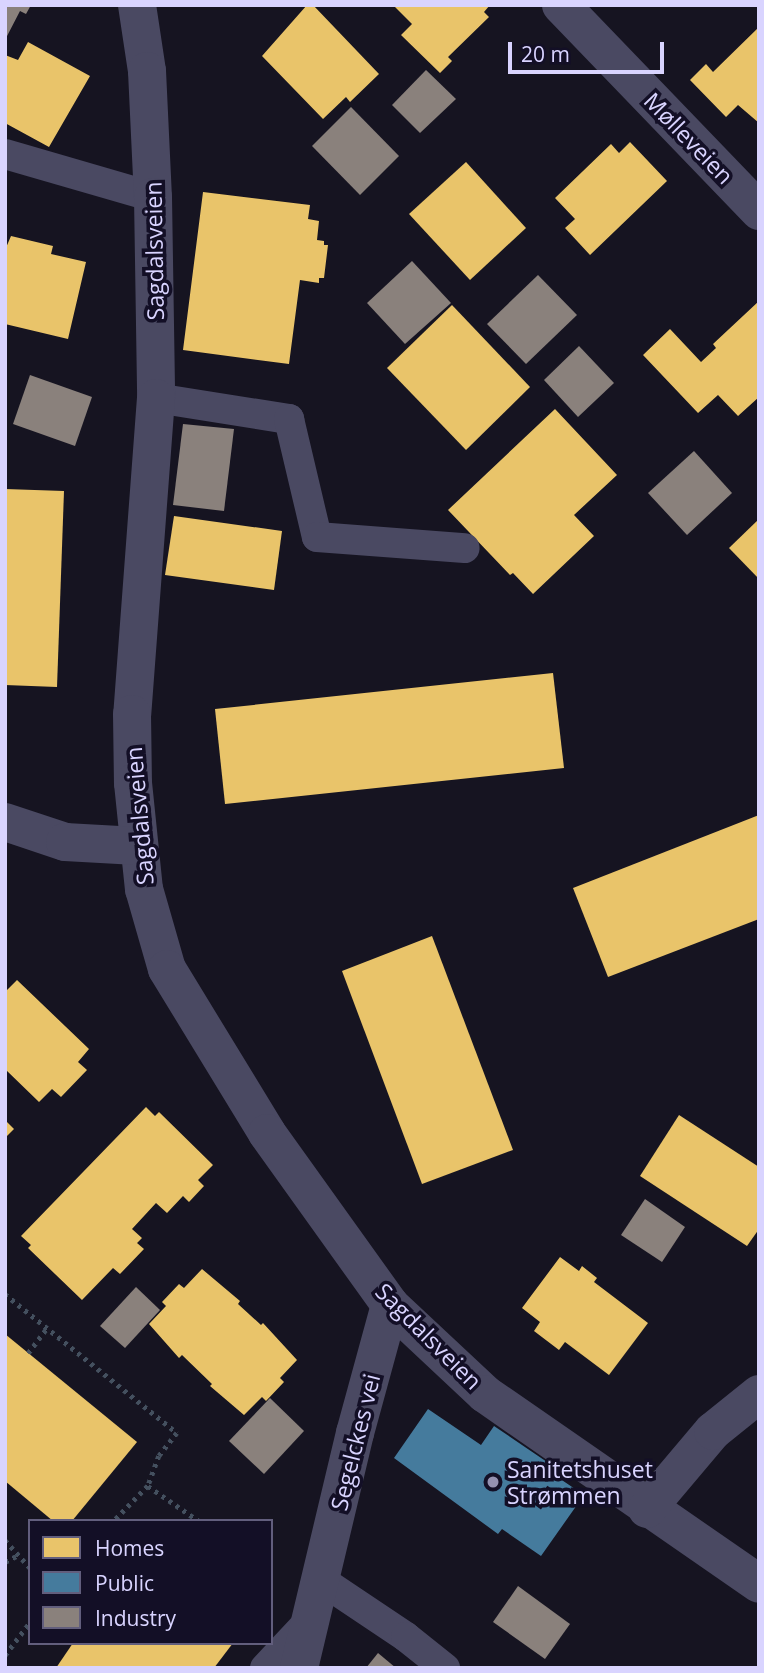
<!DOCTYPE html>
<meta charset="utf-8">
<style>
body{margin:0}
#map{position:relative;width:764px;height:1673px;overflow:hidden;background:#161421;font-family:"Open Sans",sans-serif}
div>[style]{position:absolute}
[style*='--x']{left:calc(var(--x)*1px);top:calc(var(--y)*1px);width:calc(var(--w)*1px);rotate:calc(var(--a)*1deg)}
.homes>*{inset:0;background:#e9c46a}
.public>*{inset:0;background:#457b9d}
.industry>*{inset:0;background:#8a817c}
.path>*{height:4.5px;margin-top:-2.25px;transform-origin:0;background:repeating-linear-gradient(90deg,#44505f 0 3.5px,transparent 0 8.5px)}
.service>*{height:30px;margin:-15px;padding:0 15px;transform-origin:15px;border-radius:15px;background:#4a4962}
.minor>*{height:38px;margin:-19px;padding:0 19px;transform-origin:19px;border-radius:19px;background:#4a4962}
.dots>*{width:19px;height:19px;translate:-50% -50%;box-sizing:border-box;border:4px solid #130f26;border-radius:50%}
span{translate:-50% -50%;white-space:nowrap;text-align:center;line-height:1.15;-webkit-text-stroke:7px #130f26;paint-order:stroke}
.street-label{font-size:23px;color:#d9d4ff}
.poi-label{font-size:23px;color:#d9d4ff}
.left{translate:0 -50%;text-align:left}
.frame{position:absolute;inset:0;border:7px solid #d9d4ff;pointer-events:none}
.legend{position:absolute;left:28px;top:1519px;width:245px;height:126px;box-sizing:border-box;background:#130f26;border:2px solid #625e7d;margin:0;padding:9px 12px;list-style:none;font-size:21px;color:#d9d4ff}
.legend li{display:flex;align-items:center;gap:14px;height:35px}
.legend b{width:35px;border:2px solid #625e7d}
.scale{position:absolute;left:508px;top:42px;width:156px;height:32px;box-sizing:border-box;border:4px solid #d9d4ff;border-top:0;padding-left:9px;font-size:21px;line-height:24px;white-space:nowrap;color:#d9d4ff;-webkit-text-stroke:5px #130f26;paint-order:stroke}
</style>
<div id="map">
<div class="homes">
<div style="clip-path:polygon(307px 5px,313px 5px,379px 74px,350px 102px,346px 97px,323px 119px,262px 56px)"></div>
<div style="clip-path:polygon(393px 5px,490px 5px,484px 12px,489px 17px,448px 57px,452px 61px,440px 73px,401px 35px,412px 24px)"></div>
<div style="clip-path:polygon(759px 27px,759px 123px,738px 105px,726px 117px,690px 80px,706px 64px,713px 72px)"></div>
<div style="clip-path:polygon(28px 42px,90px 76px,49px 147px,5px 123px,5px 55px,18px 60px)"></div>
<div style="clip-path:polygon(630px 142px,667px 181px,590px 255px,565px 228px,575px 219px,555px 198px,611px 144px,619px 153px)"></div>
<div style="clip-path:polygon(466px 162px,526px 228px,470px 280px,409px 214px)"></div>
<div style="clip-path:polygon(203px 192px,310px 205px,308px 219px,319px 221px,317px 240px,324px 241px,324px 245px,328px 245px,324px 278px,319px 278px,319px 283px,300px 280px,289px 364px,183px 350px)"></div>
<div style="clip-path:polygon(11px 236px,53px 246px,51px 254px,86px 262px,68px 339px,5px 324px,5px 250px)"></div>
<div style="clip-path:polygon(759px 301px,759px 397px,738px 416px,718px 395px,698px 413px,643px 355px,670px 329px,701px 362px,716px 348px,713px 344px)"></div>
<div style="clip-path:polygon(452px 305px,530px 387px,466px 450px,387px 368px)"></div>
<div style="clip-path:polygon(555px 409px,617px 475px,574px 515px,594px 536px,533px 594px,513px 573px,510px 575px,448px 510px)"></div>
<div style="clip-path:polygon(5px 489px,64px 491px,57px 687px,5px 685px)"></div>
<div style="clip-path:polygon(174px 516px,282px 531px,274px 590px,165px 575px)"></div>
<div style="clip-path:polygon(759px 519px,759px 579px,729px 548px)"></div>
<div style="clip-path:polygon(553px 673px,564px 768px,225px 804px,215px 709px)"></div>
<div style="clip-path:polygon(759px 815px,759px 919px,608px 977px,573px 888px)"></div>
<div style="clip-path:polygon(432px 936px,513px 1150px,422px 1184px,342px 971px)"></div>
<div style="clip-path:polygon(17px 980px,89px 1049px,78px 1062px,87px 1070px,61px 1097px,52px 1089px,39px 1102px,5px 1069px,5px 992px)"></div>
<div style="clip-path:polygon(146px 1107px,155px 1116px,159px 1112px,213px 1165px,198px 1180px,204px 1186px,189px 1202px,183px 1196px,167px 1213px,156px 1203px,132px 1229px,142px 1238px,137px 1243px,144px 1249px,120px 1274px,113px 1268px,82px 1300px,28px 1248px,31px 1245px,21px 1236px)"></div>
<div style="clip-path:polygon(679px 1115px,759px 1167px,759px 1229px,747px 1246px,640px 1176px)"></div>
<div style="clip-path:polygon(5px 1120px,14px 1129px,5px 1138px)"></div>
<div style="clip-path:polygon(560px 1257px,579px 1271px,582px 1266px,597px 1278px,594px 1282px,648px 1323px,609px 1375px,565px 1342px,559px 1350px,534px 1331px,540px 1322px,522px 1308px)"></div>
<div style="clip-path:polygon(202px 1269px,240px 1301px,238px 1304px,261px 1325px,263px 1323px,297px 1360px,280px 1378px,284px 1382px,266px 1401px,262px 1397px,244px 1415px,210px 1386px,212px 1384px,182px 1355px,179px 1358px,149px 1324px,166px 1306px,162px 1302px,179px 1284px,184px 1288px)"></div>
<div style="clip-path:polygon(5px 1334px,137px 1442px,72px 1521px,53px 1521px,5px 1481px)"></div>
<div style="clip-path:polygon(73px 1643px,233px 1643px,214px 1668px,56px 1668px)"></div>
</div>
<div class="public">
<div style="clip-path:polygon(428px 1409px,481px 1445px,494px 1426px,547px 1462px,544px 1468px,584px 1495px,541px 1556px,502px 1529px,498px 1534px,394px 1458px)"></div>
</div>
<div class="industry">
<div style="clip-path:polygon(5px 5px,31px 5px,26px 14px,20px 11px,5px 40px)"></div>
<div style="clip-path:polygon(426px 70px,456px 99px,420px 133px,392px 105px)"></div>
<div style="clip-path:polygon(351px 107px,399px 156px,360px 195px,312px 146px)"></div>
<div style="clip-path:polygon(412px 261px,451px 303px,405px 344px,367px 303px)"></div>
<div style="clip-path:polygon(538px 275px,577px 315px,526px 364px,487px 324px)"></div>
<div style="clip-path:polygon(579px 346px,614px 383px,578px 417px,544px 380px)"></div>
<div style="clip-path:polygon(30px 375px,92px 397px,75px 446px,13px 424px)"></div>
<div style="clip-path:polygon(183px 424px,234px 429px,224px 511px,173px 505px)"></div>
<div style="clip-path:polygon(694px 451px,732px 493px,687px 535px,648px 493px)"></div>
<div style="clip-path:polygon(645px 1199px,685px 1227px,662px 1262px,621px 1235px)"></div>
<div style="clip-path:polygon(136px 1287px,160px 1310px,125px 1348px,100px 1326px)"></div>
<div style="clip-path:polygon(270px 1398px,304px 1431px,264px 1474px,229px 1441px)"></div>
<div style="clip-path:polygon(518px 1586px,570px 1624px,545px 1659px,493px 1622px)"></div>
<div style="clip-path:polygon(378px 1653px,396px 1668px,366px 1668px)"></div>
</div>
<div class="path">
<div style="--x:5;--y:1294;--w:221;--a:38.9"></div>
<div style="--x:177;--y:1433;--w:29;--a:128"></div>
<div style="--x:159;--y:1456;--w:32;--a:110"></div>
<div style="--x:148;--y:1486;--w:49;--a:134.2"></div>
<div style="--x:28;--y:1353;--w:31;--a:-53"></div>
<div style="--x:148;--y:1486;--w:62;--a:34.5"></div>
<div style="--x:5;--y:1540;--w:38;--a:48"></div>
<div style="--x:5;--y:1562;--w:15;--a:-28"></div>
<div style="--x:5;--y:1655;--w:41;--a:-52.9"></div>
</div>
<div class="service">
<div style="--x:5;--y:154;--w:154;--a:16.2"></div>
<div style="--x:156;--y:398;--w:135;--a:9"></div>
<div style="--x:289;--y:419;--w:121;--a:76.7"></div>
<div style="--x:317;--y:537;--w:148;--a:4.3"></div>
<div style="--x:321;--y:1580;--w:102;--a:33.8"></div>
<div style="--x:406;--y:1637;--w:50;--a:38.5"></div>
<div style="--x:265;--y:1668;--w:66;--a:-46.8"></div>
</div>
<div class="minor">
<div style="--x:137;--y:5;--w:67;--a:81.4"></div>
<div style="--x:147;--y:71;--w:126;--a:87.3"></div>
<div style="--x:153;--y:197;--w:201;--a:89.1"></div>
<div style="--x:156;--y:398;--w:317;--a:94.3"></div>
<div style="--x:132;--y:714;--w:69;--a:89.2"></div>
<div style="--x:133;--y:783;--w:107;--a:84.1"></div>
<div style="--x:144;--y:889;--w:83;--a:74"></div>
<div style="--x:167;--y:969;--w:192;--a:58.6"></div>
<div style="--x:267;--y:1133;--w:211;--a:54.4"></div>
<div style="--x:390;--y:1305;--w:130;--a:43.1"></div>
<div style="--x:485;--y:1394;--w:333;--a:34.7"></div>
<div style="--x:561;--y:5;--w:286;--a:46.1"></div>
<div style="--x:5;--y:822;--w:63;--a:18.4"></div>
<div style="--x:65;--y:842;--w:72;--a:3.2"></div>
<div style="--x:647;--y:1509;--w:102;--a:-49.8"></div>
<div style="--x:713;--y:1431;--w:59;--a:-38.8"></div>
<div style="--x:299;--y:1668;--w:242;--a:-76.6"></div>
<div style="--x:355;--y:1433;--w:133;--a:-74.7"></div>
</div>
<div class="dots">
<div style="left:493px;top:1482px;background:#9591b1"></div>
</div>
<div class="street-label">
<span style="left:689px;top:138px;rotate:46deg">Mølleveien</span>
<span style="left:154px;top:251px;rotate:-91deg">Sagdalsveien</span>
<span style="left:139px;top:816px;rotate:-95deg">Sagdalsveien</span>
<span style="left:429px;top:1336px;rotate:45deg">Sagdalsveien</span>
<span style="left:355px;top:1442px;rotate:-76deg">Segelckes vei</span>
</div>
<div class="poi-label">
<span class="left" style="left:507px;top:1482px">Sanitetshuset<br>Strømmen</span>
</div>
<div class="frame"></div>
<ul class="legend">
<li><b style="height:19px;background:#e9c46a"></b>Homes</li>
<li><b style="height:19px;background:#457b9d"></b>Public</li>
<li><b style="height:19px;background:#8a817c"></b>Industry</li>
</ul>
<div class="scale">20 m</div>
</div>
